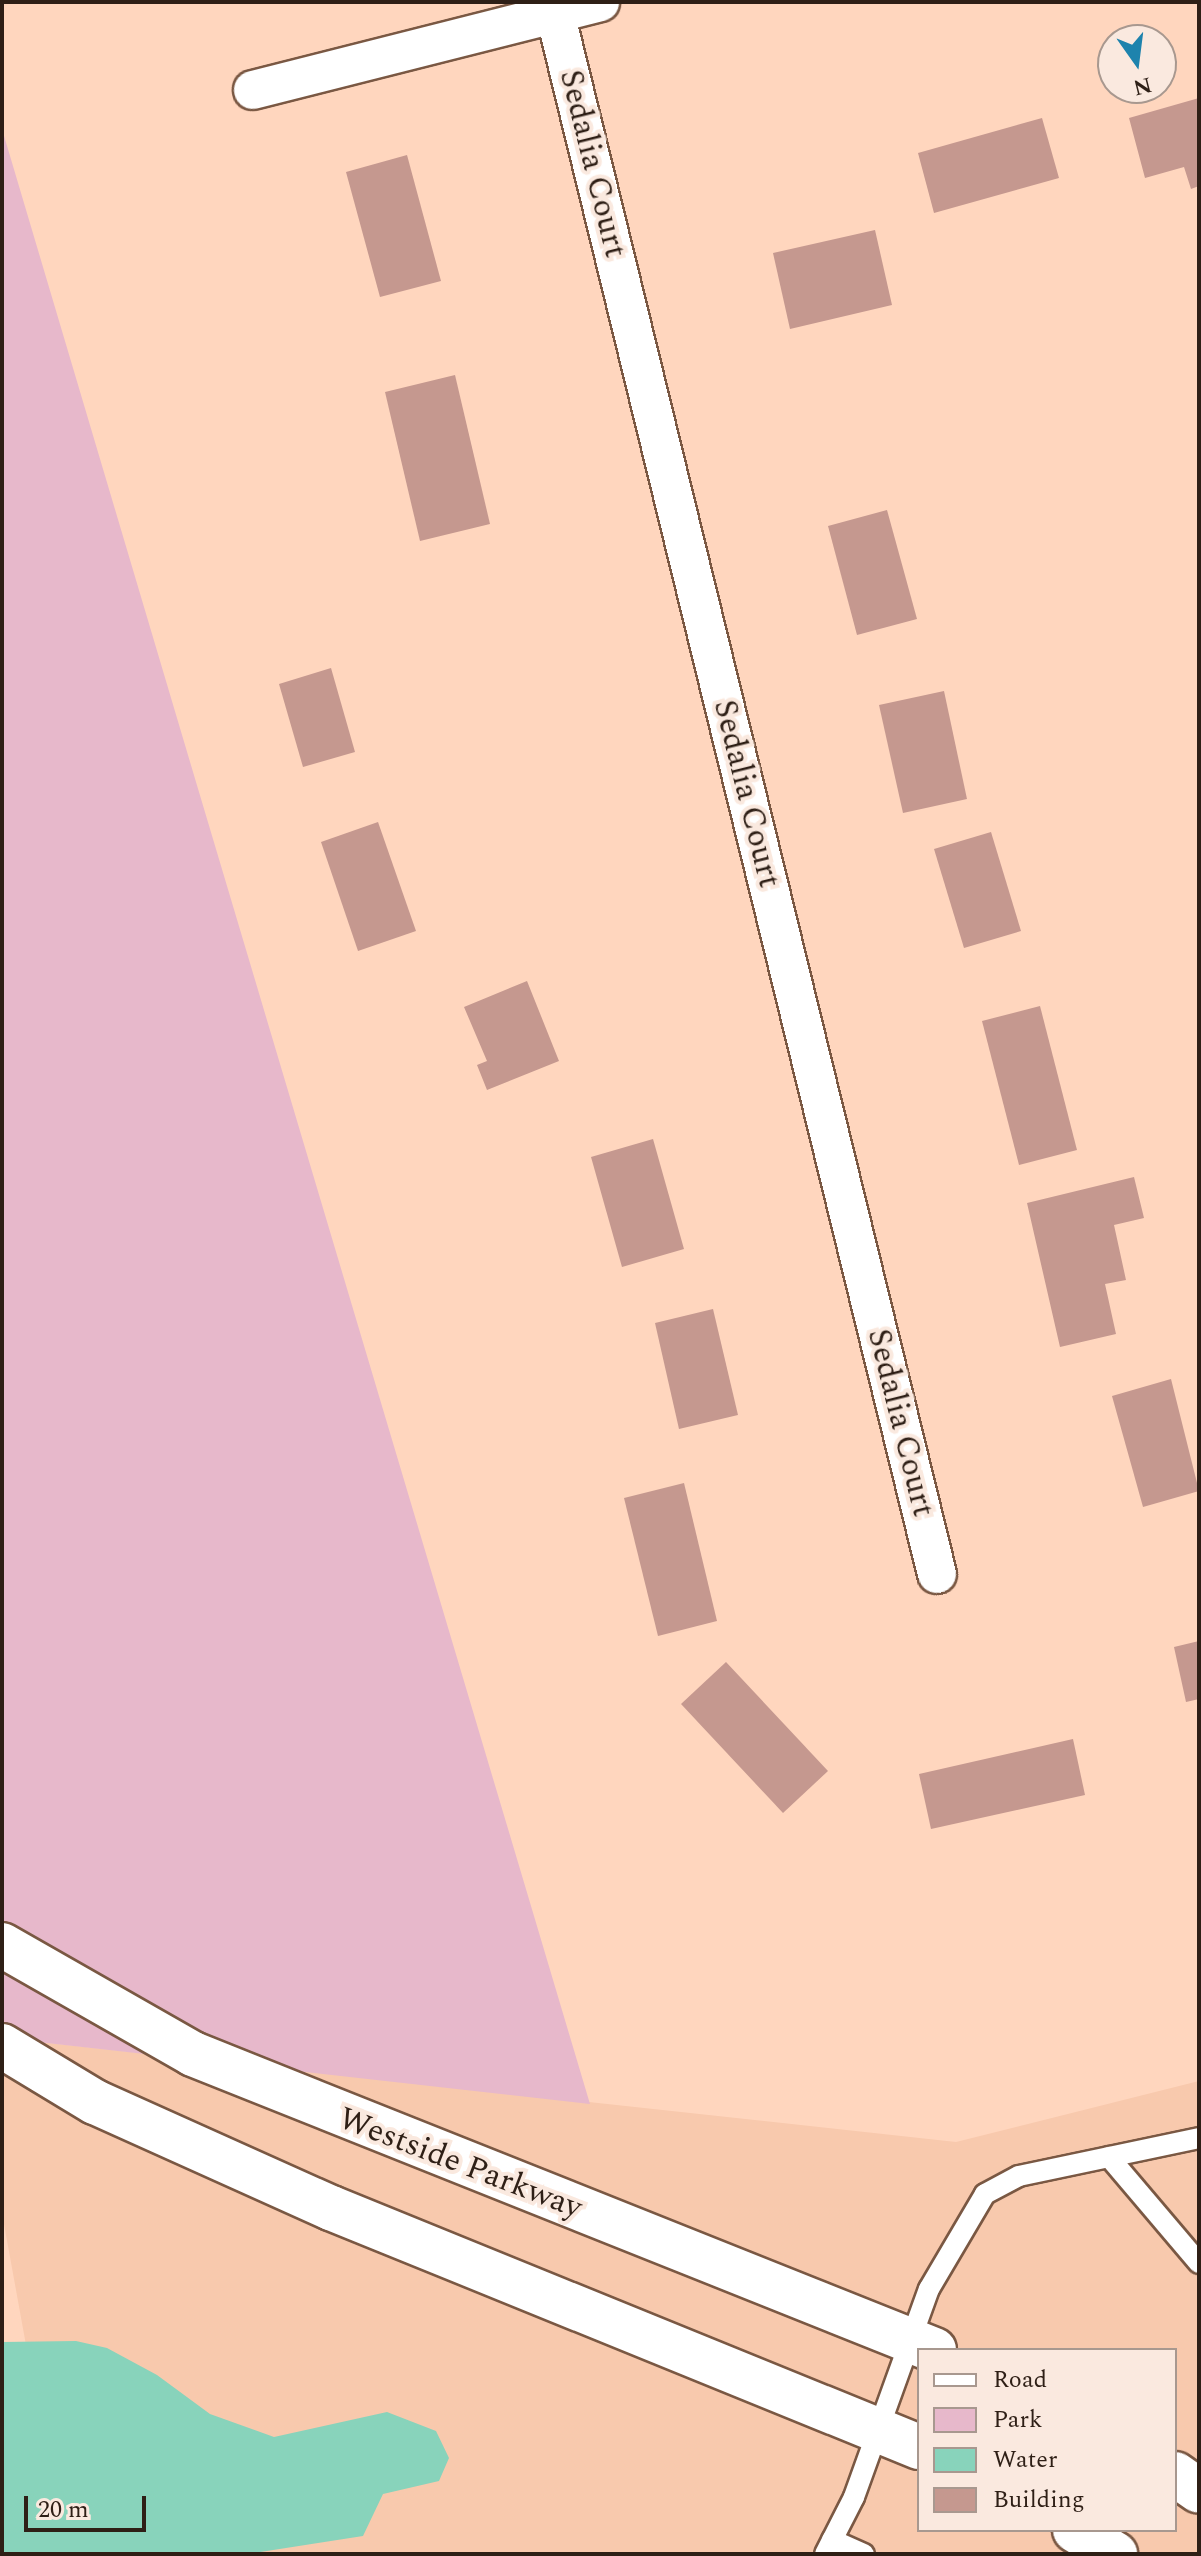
<!DOCTYPE html>
<style>
body{margin:0}
#map{position:relative;width:1201px;height:2556px;overflow:hidden;background:#ffd6be;font-family:Spectral,serif}
div>[style]{position:absolute}
[style*='--x']{left:calc(var(--x)*1px);top:calc(var(--y)*1px);width:calc(var(--w)*1px);rotate:calc(var(--a)*1deg)}
.built>*{inset:0;background:#f8c9ad}
.green>*{inset:0;background:#e7b8cb}
.water>*{inset:0;background:#88d3bb}
.building>*{inset:0;background:#c5988f}
.roads{filter:drop-shadow(2px 0 #7a5843) drop-shadow(-2px 0 #7a5843) drop-shadow(0 2px #7a5843) drop-shadow(0 -2px #7a5843)}
.service>*{height:20px;margin:-10px;padding:0 10px;transform-origin:10px;border-radius:10px;background:#fff}
.minor>*{height:38px;margin:-19px;padding:0 19px;transform-origin:19px;border-radius:19px;background:#fff}
.secondary>*{height:44px;margin:-22px;padding:0 22px;transform-origin:22px;border-radius:22px;background:#fff}
span{translate:-50% -50%;white-space:nowrap;text-align:center;line-height:1.15;-webkit-text-stroke:8px #fae9df;paint-order:stroke}
.street-label{font-size:32px;color:#2e1f16}
.frame{position:absolute;inset:0;border:4px solid #2e1f16;pointer-events:none}
.legend{position:absolute;left:917px;top:2348px;width:260px;height:184px;box-sizing:border-box;background:#fae9df;border:2px solid #a8988f;margin:0;padding:10px 14px;list-style:none;font-size:24px;color:#2e1f16}
.legend li{display:flex;align-items:center;gap:16px;height:40px}
.legend b{width:40px;border:2px solid #a8988f}
.north{position:absolute;left:1097px;top:24px;width:80px;height:80px;box-sizing:border-box;background:#fae9df;border:2px solid #a8988f;border-radius:50%;rotate:166deg;font-size:22px;font-weight:700;line-height:32px;text-align:center;color:#2e1f16}
.north::after{content:'';display:block;margin:auto;width:28px;height:36px;background:#1e83ad;clip-path:polygon(50% 0,100% 100%,50% 72%,0 100%)}
.scale{position:absolute;left:24px;top:2496px;width:122px;height:36px;box-sizing:border-box;border:4px solid #2e1f16;border-top:0;padding-left:10px;font-size:24px;line-height:28px;white-space:nowrap;color:#2e1f16;-webkit-text-stroke:6px #fae9df;paint-order:stroke}
</style>
<div id="map">
<div class="built">
<div style="clip-path:polygon(evenodd,2px 2038px,956px 2142px,1199px 2081px,1199px 2554px,64px 2554px,2px 2213px,2px 2038px,919px 2350px,1175px 2350px,1175px 2530px,919px 2530px,919px 2350px)"></div>
</div>
<div class="green">
<div style="clip-path:polygon(2px 129px,196px 782px,590px 2104px,2px 2038px)"></div>
</div>
<div class="water">
<div style="clip-path:polygon(76px 2341px,107px 2348px,157px 2375px,210px 2414px,274px 2437px,387px 2412px,436px 2431px,449px 2458px,439px 2481px,383px 2494px,363px 2536px,247px 2554px,2px 2554px,2px 2342px)"></div>
</div>
<div class="building">
<div style="clip-path:polygon(1199px 98px,1199px 186px,1191px 189px,1184px 167px,1145px 178px,1129px 118px)"></div>
<div style="clip-path:polygon(1042px 118px,1059px 178px,934px 213px,918px 153px)"></div>
<div style="clip-path:polygon(407px 155px,441px 281px,380px 297px,346px 172px)"></div>
<div style="clip-path:polygon(875px 230px,892px 305px,790px 329px,773px 253px)"></div>
<div style="clip-path:polygon(455px 375px,490px 524px,420px 541px,385px 392px)"></div>
<div style="clip-path:polygon(887px 510px,917px 619px,857px 635px,828px 526px)"></div>
<div style="clip-path:polygon(331px 668px,355px 752px,303px 767px,279px 684px)"></div>
<div style="clip-path:polygon(944px 691px,967px 799px,903px 813px,879px 705px)"></div>
<div style="clip-path:polygon(378px 822px,416px 931px,358px 951px,321px 842px)"></div>
<div style="clip-path:polygon(991px 832px,1021px 931px,964px 948px,934px 849px)"></div>
<div style="clip-path:polygon(527px 981px,559px 1061px,487px 1090px,477px 1065px,487px 1061px,464px 1007px)"></div>
<div style="clip-path:polygon(1040px 1006px,1077px 1150px,1019px 1165px,982px 1021px)"></div>
<div style="clip-path:polygon(653px 1139px,684px 1249px,622px 1267px,591px 1157px)"></div>
<div style="clip-path:polygon(1134px 1177px,1144px 1218px,1114px 1225px,1126px 1280px,1105px 1284px,1116px 1334px,1060px 1347px,1027px 1203px)"></div>
<div style="clip-path:polygon(713px 1309px,738px 1415px,679px 1429px,655px 1323px)"></div>
<div style="clip-path:polygon(1171px 1379px,1199px 1491px,1143px 1507px,1112px 1396px)"></div>
<div style="clip-path:polygon(684px 1483px,717px 1621px,658px 1636px,624px 1498px)"></div>
<div style="clip-path:polygon(1199px 1641px,1199px 1699px,1186px 1702px,1174px 1647px)"></div>
<div style="clip-path:polygon(726px 1662px,828px 1771px,783px 1813px,681px 1704px)"></div>
<div style="clip-path:polygon(1073px 1739px,1085px 1795px,931px 1829px,919px 1774px)"></div>
</div>
<div class="roads">
<div class="service">
<div style="--x:1109;--y:2157;--w:139;--a:49.7"></div>
<div style="--x:832;--y:2540;--w:35;--a:24"></div>
<div style="--x:825;--y:2554;--w:64;--a:-63"></div>
<div style="--x:854;--y:2497;--w:221;--a:-70.2"></div>
<div style="--x:929;--y:2289;--w:110;--a:-59.5"></div>
<div style="--x:985;--y:2194;--w:38;--a:-28"></div>
<div style="--x:1019;--y:2176;--w:184;--a:-11.9"></div>
</div>
<div class="minor">
<div style="--x:555;--y:13;--w:1607;--a:76.25"></div>
<div style="--x:253;--y:90;--w:358;--a:-14.2"></div>
</div>
<div class="secondary">
<div style="--x:2;--y:1945;--w:220;--a:29.7"></div>
<div style="--x:193;--y:2054;--w:798;--a:21.77"></div>
<div style="--x:2;--y:2046;--w:109;--a:31.1"></div>
<div style="--x:95;--y:2102;--w:259;--a:24.2"></div>
<div style="--x:331;--y:2208;--w:635;--a:22.12"></div>
<div style="--x:1175;--y:2474;--w:29;--a:35"></div>
<div style="--x:1075;--y:2530;--w:47;--a:31"></div>
</div>
</div>
<div class="street-label">
<span style="left:592px;top:164px;rotate:76deg">Sedalia Court</span>
<span style="left:746px;top:794px;rotate:76deg">Sedalia Court</span>
<span style="left:900px;top:1423px;rotate:76deg">Sedalia Court</span>
<span style="left:460px;top:2164px;rotate:21deg">Westside Parkway</span>
</div>
<div class="frame"></div>
<ul class="legend">
<li><b style="height:10px;background:#fff"></b>Road</li>
<li><b style="height:22px;background:#e7b8cb"></b>Park</li>
<li><b style="height:22px;background:#88d3bb"></b>Water</li>
<li><b style="height:22px;background:#c5988f"></b>Building</li>
</ul>
<div class="north">N</div>
<div class="scale">20 m</div>
</div>
